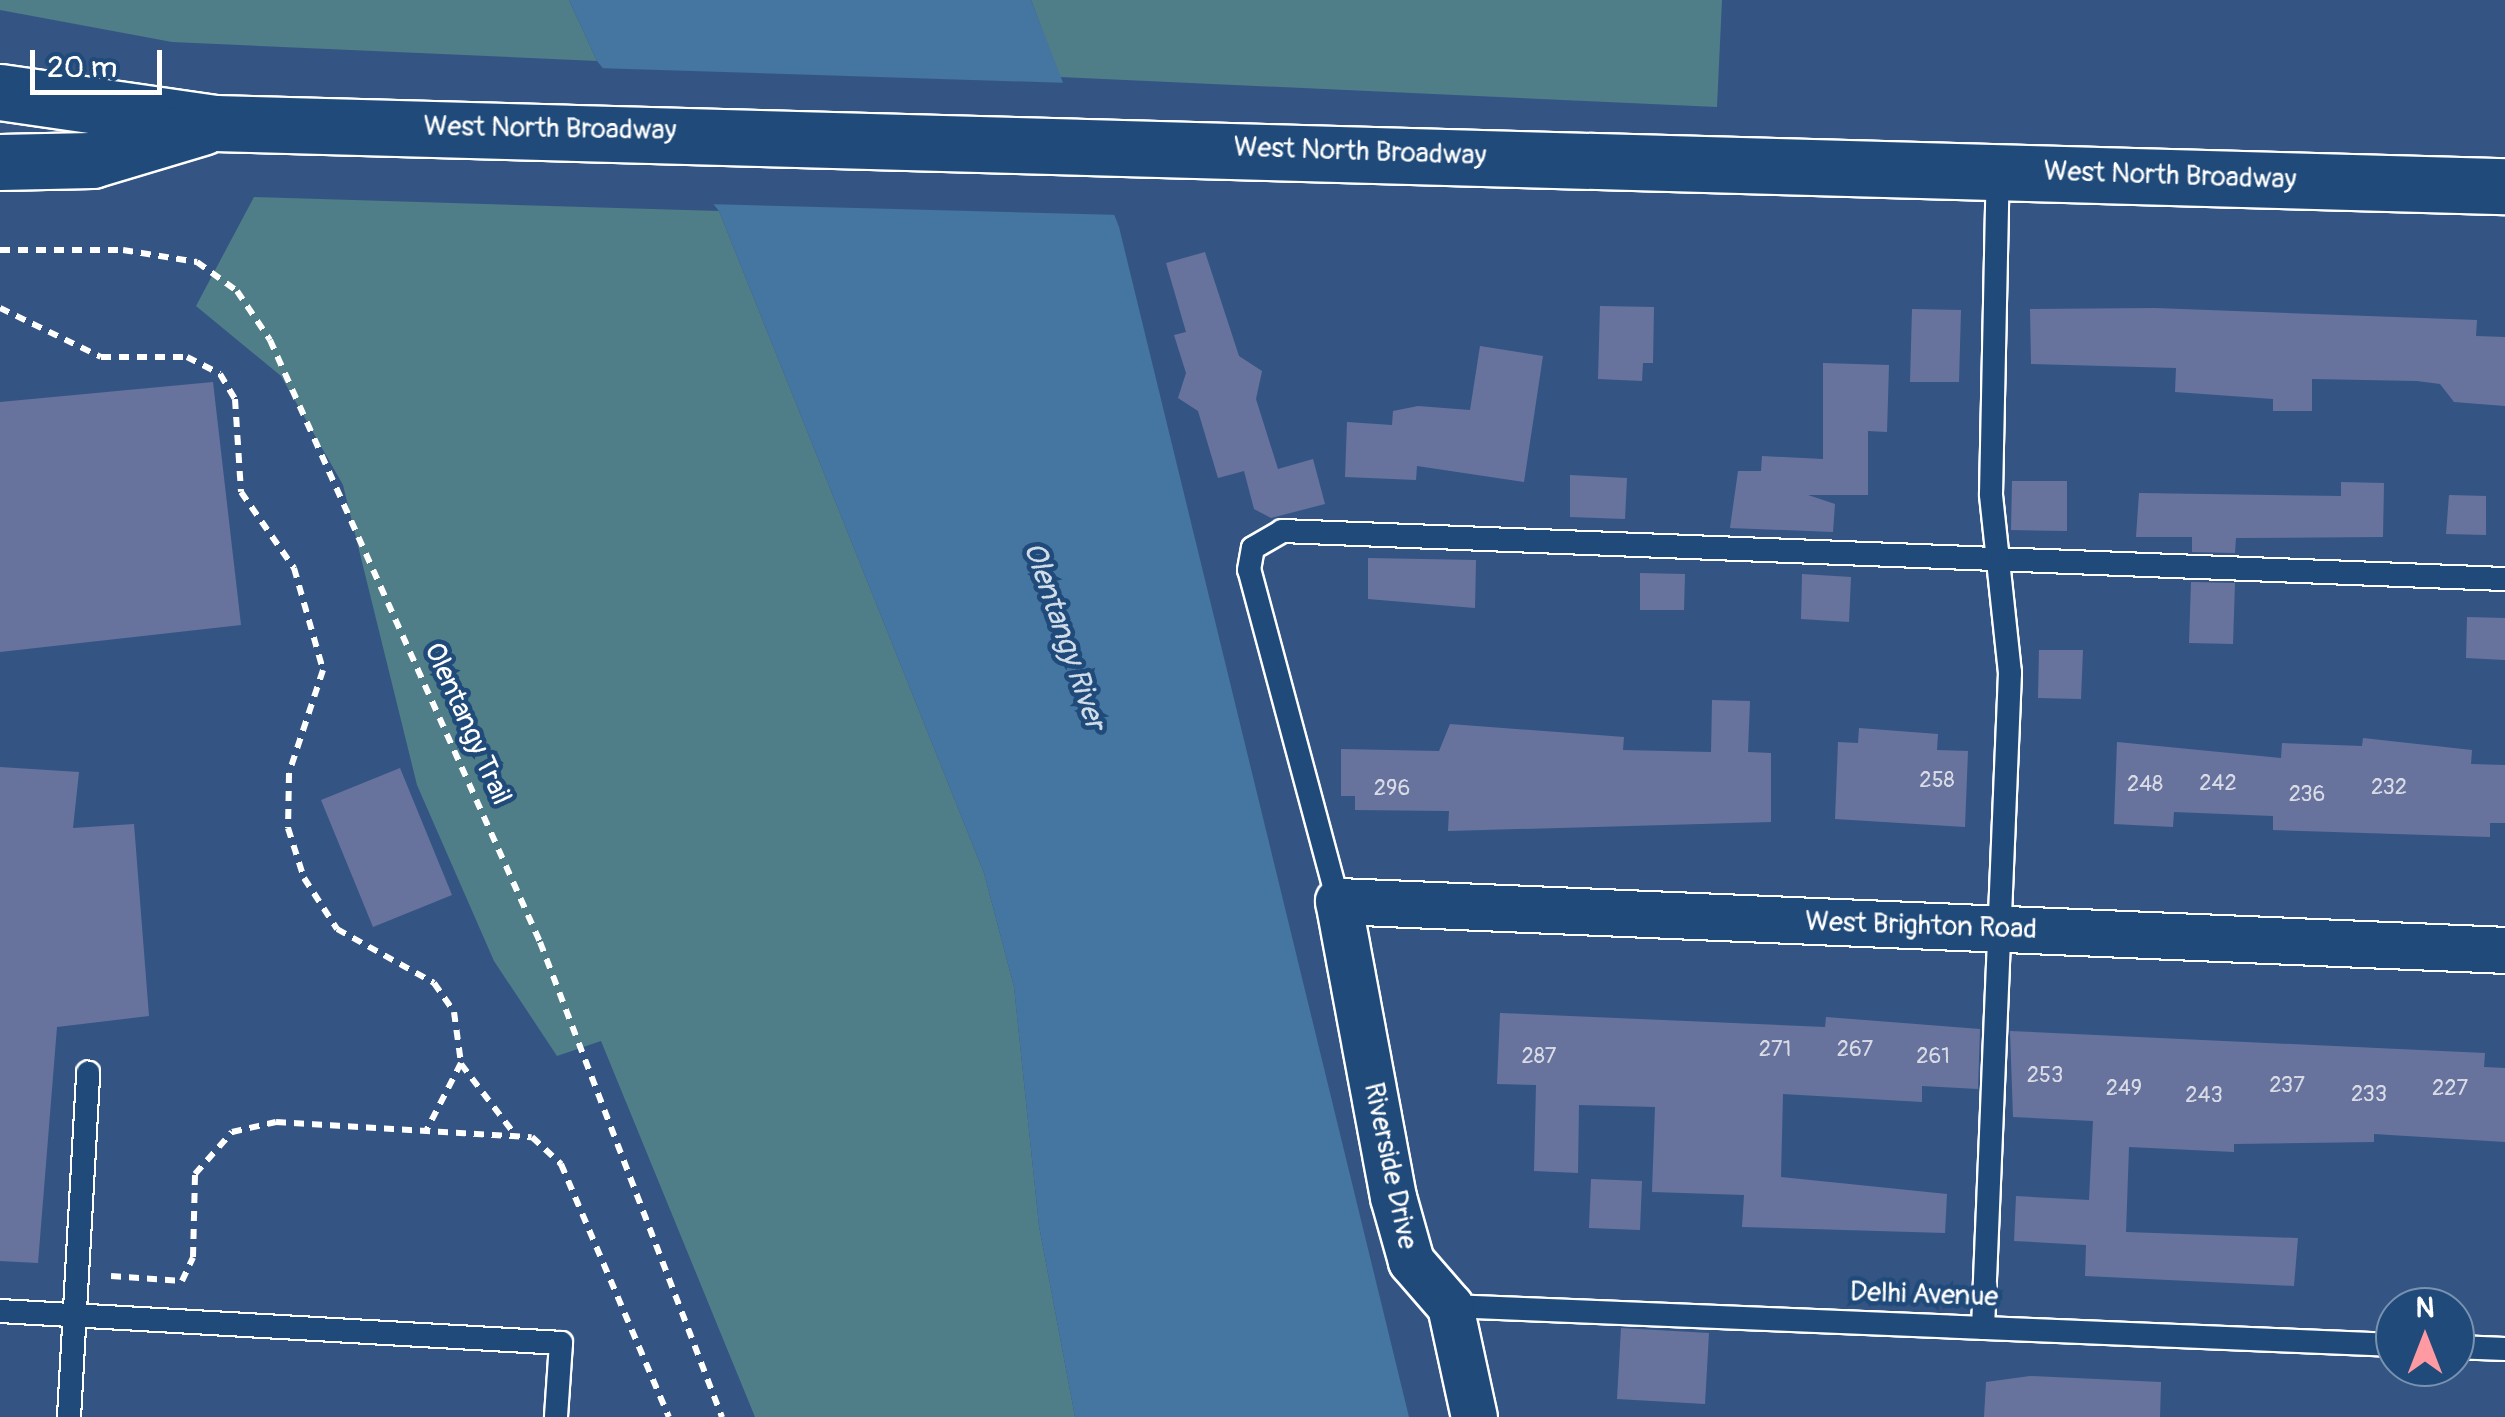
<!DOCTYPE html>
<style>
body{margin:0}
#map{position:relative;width:2505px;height:1417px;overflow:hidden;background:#345584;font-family:Pangolin,sans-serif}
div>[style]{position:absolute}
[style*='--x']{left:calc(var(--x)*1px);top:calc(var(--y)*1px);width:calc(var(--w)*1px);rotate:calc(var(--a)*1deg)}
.green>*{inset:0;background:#4f7e88}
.water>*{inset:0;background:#4575a1}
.pier>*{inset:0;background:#345584}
.building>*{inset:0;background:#68739d}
.path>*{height:6px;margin-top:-3px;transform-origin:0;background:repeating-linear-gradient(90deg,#fff 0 10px,transparent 0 18px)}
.roads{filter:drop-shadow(2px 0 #fff) drop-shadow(-2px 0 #fff) drop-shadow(0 2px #fff) drop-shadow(0 -2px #fff)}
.lane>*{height:22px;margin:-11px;padding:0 11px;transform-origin:11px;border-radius:11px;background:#1f4a7a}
.street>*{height:45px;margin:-22.5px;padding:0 22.5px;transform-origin:22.5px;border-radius:22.5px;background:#1f4a7a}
.secondary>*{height:55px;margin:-27.5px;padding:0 27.5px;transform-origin:27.5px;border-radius:27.5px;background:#1f4a7a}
span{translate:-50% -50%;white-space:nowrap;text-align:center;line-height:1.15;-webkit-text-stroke:9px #1f4a7a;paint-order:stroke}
.number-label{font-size:22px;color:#d9dce6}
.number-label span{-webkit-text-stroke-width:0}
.street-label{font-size:28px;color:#fff}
.water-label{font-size:30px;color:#d0dce8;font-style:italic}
.north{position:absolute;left:2375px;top:1287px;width:100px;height:100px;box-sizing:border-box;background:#1f4a7a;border:2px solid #7992af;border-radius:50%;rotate:0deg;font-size:28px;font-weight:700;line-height:40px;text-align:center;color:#fff}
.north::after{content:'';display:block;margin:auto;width:35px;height:45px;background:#ff9aa2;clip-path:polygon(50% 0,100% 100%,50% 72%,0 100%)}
.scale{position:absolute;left:30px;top:50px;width:132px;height:45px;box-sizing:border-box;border:5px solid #fff;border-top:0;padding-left:12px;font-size:30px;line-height:35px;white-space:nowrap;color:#fff;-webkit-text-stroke:8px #1f4a7a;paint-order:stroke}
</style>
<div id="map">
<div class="green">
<div style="clip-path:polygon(0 0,569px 0,597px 61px,172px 42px,0 10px)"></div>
<div style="clip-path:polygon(1031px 0,1722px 0,1717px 107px,1060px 77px)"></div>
<div style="clip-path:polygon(254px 197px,719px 211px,984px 873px,1014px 987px,1039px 1226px,1075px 1417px,755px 1417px,601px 1041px,557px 1056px,494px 961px,417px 785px,343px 485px,281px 376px,196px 306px)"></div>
</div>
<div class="water">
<div style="clip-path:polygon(569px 0,1031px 0,1119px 227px,1409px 1417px,1075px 1417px,1039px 1226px,1014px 987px,984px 873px,719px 211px,597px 61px)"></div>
</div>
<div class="pier">
<div style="clip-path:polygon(596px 68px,1068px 83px,1120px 215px,707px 204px)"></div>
</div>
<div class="building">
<div style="clip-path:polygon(1205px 252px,1239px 356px,1262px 371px,1256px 399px,1278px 469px,1313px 459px,1325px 504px,1271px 518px,1254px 509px,1244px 471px,1218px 478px,1198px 411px,1178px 398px,1186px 373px,1174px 335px,1186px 332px,1166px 263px)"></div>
<div style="clip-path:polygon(1600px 306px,1654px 307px,1653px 363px,1643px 363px,1642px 381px,1598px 379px)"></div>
<div style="clip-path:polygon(2155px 308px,2477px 320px,2476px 336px,2505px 337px,2505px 406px,2454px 402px,2440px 384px,2417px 381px,2312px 379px,2312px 411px,2273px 411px,2273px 399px,2175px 392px,2176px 368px,2031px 364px,2030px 309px)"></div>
<div style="clip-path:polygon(1912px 309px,1961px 310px,1959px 382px,1910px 382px)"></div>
<div style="clip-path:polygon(1480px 346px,1543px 356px,1524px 482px,1417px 466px,1416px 480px,1345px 477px,1347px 422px,1392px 425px,1393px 411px,1418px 406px,1470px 410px)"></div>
<div style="clip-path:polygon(1823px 363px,1889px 365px,1887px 432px,1868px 431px,1868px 495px,1808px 495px,1835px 504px,1833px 532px,1730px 528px,1738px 471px,1761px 471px,1762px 456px,1823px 459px)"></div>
<div style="clip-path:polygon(213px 382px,241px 625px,0 652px,0 402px)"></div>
<div style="clip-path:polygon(1570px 475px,1627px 478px,1625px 519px,1570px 517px)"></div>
<div style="clip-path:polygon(2012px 481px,2067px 481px,2067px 531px,2011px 530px)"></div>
<div style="clip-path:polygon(2341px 482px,2384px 483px,2383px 537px,2236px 538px,2235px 553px,2192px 552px,2192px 537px,2136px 537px,2139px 493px,2341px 496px)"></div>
<div style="clip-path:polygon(2449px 495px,2486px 496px,2486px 535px,2446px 534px)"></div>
<div style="clip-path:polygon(1368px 558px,1476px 560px,1475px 608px,1368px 599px)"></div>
<div style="clip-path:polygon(1640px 573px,1685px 574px,1684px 610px,1640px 610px)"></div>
<div style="clip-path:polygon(1802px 574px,1851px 577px,1849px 622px,1801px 619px)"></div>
<div style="clip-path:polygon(2191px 582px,2235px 583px,2233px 644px,2189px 643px)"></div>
<div style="clip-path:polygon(2467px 617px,2505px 618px,2505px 660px,2466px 658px)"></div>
<div style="clip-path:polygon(2039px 650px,2083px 650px,2081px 699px,2038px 698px)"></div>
<div style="clip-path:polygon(1712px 700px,1750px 701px,1748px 752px,1771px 753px,1771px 822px,1448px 831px,1449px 811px,1355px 810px,1355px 796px,1341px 796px,1341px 749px,1439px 751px,1450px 724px,1624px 737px,1623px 750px,1711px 752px)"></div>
<div style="clip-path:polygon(1859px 728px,1938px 734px,1937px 750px,1968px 751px,1965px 827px,1835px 819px,1838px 742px,1858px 743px)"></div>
<div style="clip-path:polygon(2363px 738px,2472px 750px,2471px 764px,2505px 765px,2505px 823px,2490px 823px,2490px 837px,2273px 830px,2273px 816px,2174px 812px,2173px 827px,2114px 824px,2117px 742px,2281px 758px,2282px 743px,2362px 746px)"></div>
<div style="clip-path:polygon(0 767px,79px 772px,73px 828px,134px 824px,149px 1016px,57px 1027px,38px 1263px,0 1261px)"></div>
<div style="clip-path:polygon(400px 768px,452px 895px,373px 927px,321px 800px)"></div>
<div style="clip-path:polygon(1500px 1013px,1825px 1027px,1826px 1017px,1980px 1029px,1978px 1089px,1922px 1086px,1922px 1102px,1783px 1094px,1781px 1177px,1947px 1194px,1945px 1233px,1742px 1227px,1744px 1195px,1652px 1192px,1655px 1107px,1579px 1105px,1578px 1173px,1534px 1171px,1536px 1085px,1497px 1084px)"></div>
<div style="clip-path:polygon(2010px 1031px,2485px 1053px,2484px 1067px,2505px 1068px,2505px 1142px,2374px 1134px,2374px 1142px,2234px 1144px,2234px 1152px,2129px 1147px,2126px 1232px,2298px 1238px,2294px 1286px,2085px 1276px,2086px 1245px,2014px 1241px,2016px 1196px,2089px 1200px,2093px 1121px,2013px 1117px)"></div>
<div style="clip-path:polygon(1591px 1179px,1642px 1181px,1640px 1230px,1589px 1228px)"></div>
<div style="clip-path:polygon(1621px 1328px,1709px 1333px,1705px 1404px,1617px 1399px)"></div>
<div style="clip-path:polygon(2030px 1376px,2161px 1382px,2160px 1417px,1984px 1417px,1986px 1382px)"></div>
</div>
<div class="path">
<div style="--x:0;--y:250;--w:123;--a:0"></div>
<div style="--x:123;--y:250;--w:75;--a:9.2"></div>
<div style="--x:197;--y:262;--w:49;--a:35.9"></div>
<div style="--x:237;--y:291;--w:59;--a:56"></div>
<div style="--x:270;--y:340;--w:660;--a:65.84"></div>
<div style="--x:540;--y:942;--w:509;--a:69.04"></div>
<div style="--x:0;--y:308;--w:112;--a:25.9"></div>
<div style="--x:101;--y:357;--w:86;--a:0"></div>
<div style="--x:187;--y:357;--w:37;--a:27"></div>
<div style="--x:220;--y:374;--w:29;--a:59"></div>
<div style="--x:235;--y:399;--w:93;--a:86.3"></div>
<div style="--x:241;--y:492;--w:93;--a:55.1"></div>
<div style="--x:294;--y:568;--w:106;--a:74.1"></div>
<div style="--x:323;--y:670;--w:108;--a:108.3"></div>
<div style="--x:289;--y:773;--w:55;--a:91"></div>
<div style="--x:288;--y:828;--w:52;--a:72.3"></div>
<div style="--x:304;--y:878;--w:61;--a:57.1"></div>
<div style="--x:337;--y:929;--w:111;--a:29.1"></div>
<div style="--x:434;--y:983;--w:35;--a:55"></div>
<div style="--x:454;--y:1012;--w:51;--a:82.2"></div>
<div style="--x:461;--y:1063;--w:76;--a:117.2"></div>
<div style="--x:461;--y:1064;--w:91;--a:52.6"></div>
<div style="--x:111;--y:1276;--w:71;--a:4"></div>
<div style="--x:182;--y:1281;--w:26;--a:-65"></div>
<div style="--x:193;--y:1257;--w:83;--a:-88.6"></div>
<div style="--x:195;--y:1174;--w:56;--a:-48.6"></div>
<div style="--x:232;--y:1132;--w:45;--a:-12.8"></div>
<div style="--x:276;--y:1122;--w:256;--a:3.4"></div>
<div style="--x:532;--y:1137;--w:40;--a:43"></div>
<div style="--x:561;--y:1164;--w:275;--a:66.9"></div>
</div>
<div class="roads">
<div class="lane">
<div style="--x:1338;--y:901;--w:343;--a:-105"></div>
<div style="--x:1249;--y:570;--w:22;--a:-80"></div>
<div style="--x:1253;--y:548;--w:34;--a:-30"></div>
<div style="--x:1282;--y:531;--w:1224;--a:2.25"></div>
<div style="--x:1450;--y:1306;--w:946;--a:2.36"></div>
<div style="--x:0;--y:1311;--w:562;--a:3.26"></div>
<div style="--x:561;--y:1343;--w:74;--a:93.9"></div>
<div style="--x:1983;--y:1328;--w:656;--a:-87.64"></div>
<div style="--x:2010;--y:673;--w:180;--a:-96.1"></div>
<div style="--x:1991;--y:494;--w:323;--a:-88.8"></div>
<div style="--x:2455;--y:1347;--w:50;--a:2.3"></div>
<div style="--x:69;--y:1417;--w:345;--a:-86.8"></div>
</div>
<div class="street">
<div style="--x:1474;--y:1417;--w:114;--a:-102.2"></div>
<div style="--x:1450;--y:1306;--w:60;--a:-130.9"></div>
<div style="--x:1411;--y:1261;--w:66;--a:-105.7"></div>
<div style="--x:1393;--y:1197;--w:301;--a:-100.5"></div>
<div style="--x:1338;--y:901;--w:1168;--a:2.4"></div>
</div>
<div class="secondary">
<div style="--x:0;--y:92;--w:217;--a:8.2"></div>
<div style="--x:215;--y:123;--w:2291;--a:1.58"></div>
<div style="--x:0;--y:162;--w:92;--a:-1.2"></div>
<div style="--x:92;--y:160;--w:115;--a:-16.7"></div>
</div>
</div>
<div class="number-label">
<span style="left:1937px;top:781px">258</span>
<span style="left:2218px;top:784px">242</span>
<span style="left:2145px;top:785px">248</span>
<span style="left:2389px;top:788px">232</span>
<span style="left:1392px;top:789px">296</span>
<span style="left:2307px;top:795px">236</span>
<span style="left:1775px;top:1050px">271</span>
<span style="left:1855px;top:1050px">267</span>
<span style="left:1539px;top:1057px">287</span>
<span style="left:1933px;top:1057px">261</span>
<span style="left:2045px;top:1076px">253</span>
<span style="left:2287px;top:1086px">237</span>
<span style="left:2124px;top:1089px">249</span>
<span style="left:2450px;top:1089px">227</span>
<span style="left:2369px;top:1095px">233</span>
<span style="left:2204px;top:1096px">243</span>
</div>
<div class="street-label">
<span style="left:550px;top:129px;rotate:1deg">West North Broadway</span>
<span style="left:1360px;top:152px;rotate:2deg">West North Broadway</span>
<span style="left:2170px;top:176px;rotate:2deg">West North Broadway</span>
<span style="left:467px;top:724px;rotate:66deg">Olentangy Trail</span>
<span style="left:1921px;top:926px;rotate:2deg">West Brighton Road</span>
<span style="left:1390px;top:1166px;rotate:78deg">Riverside Drive</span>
<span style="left:1924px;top:1295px;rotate:2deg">Delhi Avenue</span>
</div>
<div class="water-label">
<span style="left:1064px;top:636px;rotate:71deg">Olentangy River</span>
</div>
<div class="north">N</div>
<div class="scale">20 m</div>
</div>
